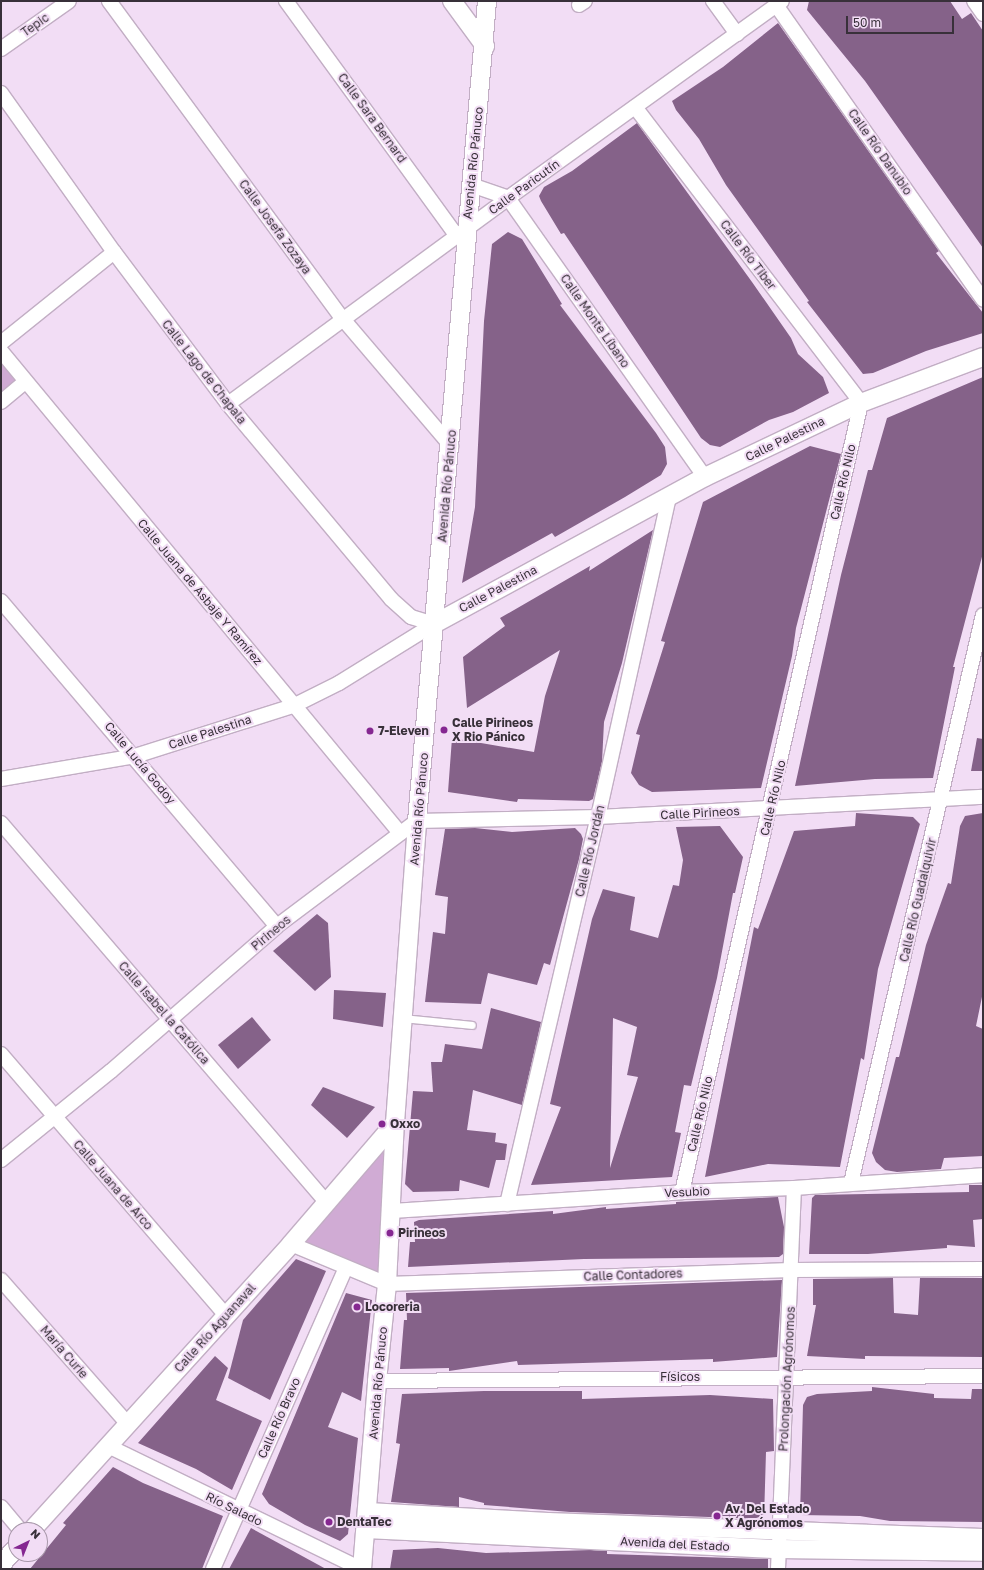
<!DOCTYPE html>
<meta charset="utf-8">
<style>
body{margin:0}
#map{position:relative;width:984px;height:1570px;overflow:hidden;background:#f2ddf5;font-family:"Golos Text",sans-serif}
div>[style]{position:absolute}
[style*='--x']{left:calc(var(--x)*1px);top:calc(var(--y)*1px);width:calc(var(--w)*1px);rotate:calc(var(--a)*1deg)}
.green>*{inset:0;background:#d0abd4}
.building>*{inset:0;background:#856289}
.roads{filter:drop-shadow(1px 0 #c2aec4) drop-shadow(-1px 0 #c2aec4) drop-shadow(0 1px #c2aec4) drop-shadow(0 -1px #c2aec4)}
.service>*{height:7px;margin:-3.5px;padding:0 3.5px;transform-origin:3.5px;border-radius:3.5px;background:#fff}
.minor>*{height:14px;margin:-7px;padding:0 7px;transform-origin:7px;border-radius:7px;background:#fff}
.tertiary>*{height:18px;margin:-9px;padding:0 9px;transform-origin:9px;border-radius:9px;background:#fff}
.dots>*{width:11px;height:11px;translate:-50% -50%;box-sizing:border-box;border:2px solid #f2ddf5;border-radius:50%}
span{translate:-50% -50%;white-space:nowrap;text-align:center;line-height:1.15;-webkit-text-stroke:4px #f2ddf5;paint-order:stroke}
.street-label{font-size:12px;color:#383039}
.poi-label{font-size:12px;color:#383039;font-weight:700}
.left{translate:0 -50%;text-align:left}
.frame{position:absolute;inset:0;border:2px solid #383039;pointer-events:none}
.north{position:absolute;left:8px;top:1522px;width:40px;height:40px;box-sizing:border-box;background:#f2ddf5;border:1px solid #a898aa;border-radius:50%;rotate:43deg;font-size:11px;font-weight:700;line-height:16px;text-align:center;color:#383039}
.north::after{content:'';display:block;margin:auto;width:14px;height:18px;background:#852791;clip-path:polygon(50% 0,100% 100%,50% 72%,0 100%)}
.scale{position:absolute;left:846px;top:16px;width:108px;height:18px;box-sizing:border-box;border:2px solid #383039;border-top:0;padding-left:5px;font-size:12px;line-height:14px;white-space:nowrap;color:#383039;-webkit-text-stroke:3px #f2ddf5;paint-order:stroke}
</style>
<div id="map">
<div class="green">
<div style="clip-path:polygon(1px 351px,25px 382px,1px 403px)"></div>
<div style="clip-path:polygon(395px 1123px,387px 1284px,291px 1244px)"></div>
</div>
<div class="building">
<div style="clip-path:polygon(809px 1px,950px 1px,962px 19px,971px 13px,983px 31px,983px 248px,865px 81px,807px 10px)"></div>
<div style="clip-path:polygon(778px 23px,939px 251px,936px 253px,983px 313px,983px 333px,926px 351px,873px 373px,863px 374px,807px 302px,809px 301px,726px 185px,699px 139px,676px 110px,672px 101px,723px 67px)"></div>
<div style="clip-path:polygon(637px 123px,752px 282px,791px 338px,798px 354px,823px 377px,829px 393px,793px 412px,769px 420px,720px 447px,710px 445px,701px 438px,564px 233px,561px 234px,541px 201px,539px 196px,544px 187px,572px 171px)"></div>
<div style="clip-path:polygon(508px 232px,522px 239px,562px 304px,560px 305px,656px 433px,665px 447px,667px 464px,661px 475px,625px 497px,555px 537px,552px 533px,462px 583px,475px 507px,484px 321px,492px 244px)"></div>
<div style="clip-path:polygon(983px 377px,983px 553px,953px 667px,955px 667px,933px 778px,875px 779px,795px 786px,841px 575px,868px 470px,872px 470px,887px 418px)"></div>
<div style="clip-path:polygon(810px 446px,841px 454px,796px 628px,792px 656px,761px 788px,652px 792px,639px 785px,631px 773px,640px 735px,636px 734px,665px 642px,661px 641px,703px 502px)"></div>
<div style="clip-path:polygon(653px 530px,622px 663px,604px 722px,602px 762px,593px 799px,589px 801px,518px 799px,517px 802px,448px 792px,452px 738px,534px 752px,545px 696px,560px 650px,467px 708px,463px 657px,505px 626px,500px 618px,590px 566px,589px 571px)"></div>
<div style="clip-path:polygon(977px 738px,983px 739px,983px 771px,971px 771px)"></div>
<div style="clip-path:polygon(856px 813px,913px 817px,920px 824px,878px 969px,864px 1060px,861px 1058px,840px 1167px,768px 1164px,705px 1177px,754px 927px,758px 929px,794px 831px,855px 826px)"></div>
<div style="clip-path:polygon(983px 813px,983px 992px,976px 1026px,983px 1029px,983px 1156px,944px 1158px,941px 1169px,897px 1172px,885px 1170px,876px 1162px,872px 1153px,896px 1057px,899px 1057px,926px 945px,948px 883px,951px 884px,960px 826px,965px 816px)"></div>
<div style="clip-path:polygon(evenodd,720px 826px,743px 857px,735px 893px,733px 893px,717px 978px,691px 1086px,684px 1085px,675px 1132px,681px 1133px,672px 1177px,531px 1185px,561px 1107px,550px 1104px,592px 919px,603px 889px,635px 897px,630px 930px,658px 938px,673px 885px,679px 886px,683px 860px,676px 827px,720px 826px,613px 1018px,637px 1027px,627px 1075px,638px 1077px,610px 1168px,613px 1018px)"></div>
<div style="clip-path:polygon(475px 828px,512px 832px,575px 828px,581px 834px,583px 839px,579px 859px,550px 965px,544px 963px,537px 985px,488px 973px,481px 1004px,425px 1002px,433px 932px,445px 934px,448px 897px,435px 895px,445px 829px)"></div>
<div style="clip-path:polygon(317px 914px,328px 923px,331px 977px,315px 991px,273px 951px)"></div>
<div style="clip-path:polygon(334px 990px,386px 993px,383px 1027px,333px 1019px)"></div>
<div style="clip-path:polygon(491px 1008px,541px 1022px,522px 1105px,473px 1090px,467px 1130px,496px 1133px,495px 1142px,507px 1144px,505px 1160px,496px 1160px,489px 1188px,460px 1180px,459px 1191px,413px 1192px,405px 1184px,413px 1091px,433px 1092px,431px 1062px,442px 1062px,445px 1044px,482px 1049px)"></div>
<div style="clip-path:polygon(252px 1017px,271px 1040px,238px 1069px,218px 1045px)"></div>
<div style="clip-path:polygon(323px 1087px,375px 1107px,347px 1138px,311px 1105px)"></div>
<div style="clip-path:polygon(969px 1185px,983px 1185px,983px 1219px,973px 1220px,975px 1247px,947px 1245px,947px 1248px,868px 1254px,809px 1254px,812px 1198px,815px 1195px,969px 1192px)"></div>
<div style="clip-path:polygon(778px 1197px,784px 1227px,783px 1254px,779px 1257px,584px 1259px,408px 1267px,410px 1242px,415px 1242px,414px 1222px,419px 1220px,553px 1211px,553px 1214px,606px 1207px,606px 1209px,676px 1204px,676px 1202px)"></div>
<div style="clip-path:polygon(296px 1259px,326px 1271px,270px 1400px,228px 1378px,243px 1320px)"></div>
<div style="clip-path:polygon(893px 1278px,894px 1313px,918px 1315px,920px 1278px,983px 1278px,983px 1357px,865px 1356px,865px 1359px,807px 1356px,816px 1305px,813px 1305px,813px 1279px)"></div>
<div style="clip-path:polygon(782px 1280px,777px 1357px,713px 1362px,713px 1359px,518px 1365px,517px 1361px,449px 1371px,449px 1368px,400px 1369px,404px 1320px,407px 1320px,406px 1293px)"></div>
<div style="clip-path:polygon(346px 1293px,372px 1300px,361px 1401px,342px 1392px,328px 1427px,358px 1438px,348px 1534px,340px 1541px,305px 1525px,269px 1504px,262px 1494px)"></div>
<div style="clip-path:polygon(215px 1356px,228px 1368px,216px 1400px,262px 1421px,232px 1490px,196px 1469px,138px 1443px)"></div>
<div style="clip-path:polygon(872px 1387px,934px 1394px,934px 1398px,971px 1399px,972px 1389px,983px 1389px,983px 1522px,890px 1521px,860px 1516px,800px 1515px,803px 1405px,807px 1397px,817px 1394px,872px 1391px)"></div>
<div style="clip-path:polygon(484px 1391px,582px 1391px,582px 1399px,710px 1395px,773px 1399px,774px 1451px,766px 1452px,764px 1519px,570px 1512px,484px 1505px,484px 1503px,459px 1497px,459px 1507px,391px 1502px,400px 1444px,396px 1443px,402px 1394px)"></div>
<div style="clip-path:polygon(113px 1467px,143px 1483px,223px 1516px,202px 1569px,30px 1569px,66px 1525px,63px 1523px)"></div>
<div style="clip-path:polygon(251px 1528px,326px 1569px,229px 1569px)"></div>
<div style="clip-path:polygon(438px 1548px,486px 1553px,592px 1550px,607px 1551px,607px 1554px,768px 1559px,768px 1569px,390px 1569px,393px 1550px)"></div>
</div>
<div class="roads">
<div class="service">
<div style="--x:403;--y:1018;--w:69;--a:5.8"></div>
</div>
<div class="minor">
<div style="--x:109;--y:1;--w:395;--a:53.7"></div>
<div style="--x:343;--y:319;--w:167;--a:49.6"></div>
<div style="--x:286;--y:1;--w:291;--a:54"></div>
<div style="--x:713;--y:1;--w:41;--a:54"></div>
<div style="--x:974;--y:1;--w:16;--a:55"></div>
<div style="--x:579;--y:5;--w:7;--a:-34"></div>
<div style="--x:776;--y:5;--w:360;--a:54.9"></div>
<div style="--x:1;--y:49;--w:83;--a:-35.2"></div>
<div style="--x:1;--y:93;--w:195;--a:54.6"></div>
<div style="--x:114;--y:252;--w:190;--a:53.1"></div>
<div style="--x:228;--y:404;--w:254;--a:50.1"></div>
<div style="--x:391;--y:599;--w:27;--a:42"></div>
<div style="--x:411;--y:617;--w:24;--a:17"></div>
<div style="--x:635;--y:107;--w:372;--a:52.6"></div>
<div style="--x:861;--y:403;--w:809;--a:102.78"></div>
<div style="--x:471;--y:185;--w:39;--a:19"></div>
<div style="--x:508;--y:198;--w:342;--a:54.8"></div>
<div style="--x:1;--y:343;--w:145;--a:-38.8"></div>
<div style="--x:1;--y:351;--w:626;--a:50.38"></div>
<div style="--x:1;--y:402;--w:31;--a:-40"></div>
<div style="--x:228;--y:404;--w:348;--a:-36.3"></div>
<div style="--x:508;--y:198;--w:337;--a:-35.7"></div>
<div style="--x:1;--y:601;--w:426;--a:49.7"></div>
<div style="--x:1;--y:779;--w:136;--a:-9.7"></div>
<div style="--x:135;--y:756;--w:166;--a:-17.6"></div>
<div style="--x:293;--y:706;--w:51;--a:-26.6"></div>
<div style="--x:339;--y:683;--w:112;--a:-31.8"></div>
<div style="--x:1;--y:823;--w:501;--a:49.37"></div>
<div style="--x:1;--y:1054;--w:345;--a:49.3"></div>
<div style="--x:1;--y:1160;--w:141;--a:-39"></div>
<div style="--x:111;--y:1071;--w:220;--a:-41.1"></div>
<div style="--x:277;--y:926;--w:175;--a:-36.9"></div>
<div style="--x:417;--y:821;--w:181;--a:-1.3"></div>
<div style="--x:598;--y:817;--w:386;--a:-3"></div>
<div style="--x:851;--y:1183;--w:583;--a:-76.92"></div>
<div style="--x:507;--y:1204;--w:398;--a:-76.8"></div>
<div style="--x:598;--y:817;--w:328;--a:-77.5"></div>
<div style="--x:392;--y:1211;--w:291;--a:-3.7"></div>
<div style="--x:682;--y:1192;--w:112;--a:-2"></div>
<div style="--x:794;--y:1188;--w:189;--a:-3.9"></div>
<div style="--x:291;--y:1244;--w:104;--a:22.6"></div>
<div style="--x:387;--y:1284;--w:404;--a:-2"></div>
<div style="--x:791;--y:1270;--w:192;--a:-0.3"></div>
<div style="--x:1;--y:1280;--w:192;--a:48.6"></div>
<div style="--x:377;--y:1381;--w:606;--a:-0.47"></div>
<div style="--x:108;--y:1446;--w:281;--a:25.9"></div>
<div style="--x:1;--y:1507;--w:30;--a:50"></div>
<div style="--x:213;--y:1569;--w:329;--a:-66.2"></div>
<div style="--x:778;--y:1569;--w:381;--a:-87.6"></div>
</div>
<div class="tertiary">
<div style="--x:452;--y:1;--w:56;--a:53.7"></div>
<div style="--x:434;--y:624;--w:308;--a:-28.5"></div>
<div style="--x:705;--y:477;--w:173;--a:-25.4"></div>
<div style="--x:861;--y:403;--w:130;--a:-20.7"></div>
<div style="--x:368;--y:1512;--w:180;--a:3.2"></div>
<div style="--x:548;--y:1522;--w:435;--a:2.1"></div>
<div style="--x:366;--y:1529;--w:413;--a:2.8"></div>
<div style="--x:779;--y:1549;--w:204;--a:0.8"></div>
<div style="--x:32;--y:1530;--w:386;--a:-47.8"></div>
<div style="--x:291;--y:1244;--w:160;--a:-49.3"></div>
<div style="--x:1;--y:1565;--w:23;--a:-49"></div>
<div style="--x:362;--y:1569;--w:189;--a:-85.4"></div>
<div style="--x:377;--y:1381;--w:98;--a:-84.1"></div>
<div style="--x:387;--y:1284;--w:161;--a:-87.2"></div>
<div style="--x:395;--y:1123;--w:303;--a:-85.8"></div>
<div style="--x:417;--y:821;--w:823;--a:-85.12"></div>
</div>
</div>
<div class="dots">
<div style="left:444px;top:730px;background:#852791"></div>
<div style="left:370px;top:731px;background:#852791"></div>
<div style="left:382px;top:1124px;background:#852791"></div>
<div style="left:390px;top:1233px;background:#852791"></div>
<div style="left:357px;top:1307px;background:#852791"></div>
<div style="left:717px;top:1516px;background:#852791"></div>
<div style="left:329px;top:1522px;background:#852791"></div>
</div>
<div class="street-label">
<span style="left:35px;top:25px;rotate:-35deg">Tepic</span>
<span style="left:372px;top:118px;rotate:54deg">Calle Sara Bernard</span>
<span style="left:880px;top:152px;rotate:55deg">Calle Río Danubio</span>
<span style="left:473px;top:163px;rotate:-84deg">Avenida Río Pánuco</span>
<span style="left:524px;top:187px;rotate:-36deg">Calle Paricutín</span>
<span style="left:275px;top:227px;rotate:54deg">Calle Josefa Zozaya</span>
<span style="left:748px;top:255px;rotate:53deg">Calle Río Tiber</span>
<span style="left:595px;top:321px;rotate:55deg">Calle Monte Líbano</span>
<span style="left:204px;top:372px;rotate:52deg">Calle Lago de Chapala</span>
<span style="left:785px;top:439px;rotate:-26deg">Calle Palestina</span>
<span style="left:843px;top:482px;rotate:-77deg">Calle Río Nilo</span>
<span style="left:447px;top:486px;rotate:-85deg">Avenida Río Pánuco</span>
<span style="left:498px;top:589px;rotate:-28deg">Calle Palestina</span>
<span style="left:200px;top:592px;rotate:50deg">Calle Juana de Asbaje Y Ramírez</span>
<span style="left:210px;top:732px;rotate:-18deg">Calle Palestina</span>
<span style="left:140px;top:763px;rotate:50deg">Calle Lucía Godoy</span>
<span style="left:773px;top:798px;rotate:-77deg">Calle Río Nilo</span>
<span style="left:419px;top:809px;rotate:-85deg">Avenida Río Pánuco</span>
<span style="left:700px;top:813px;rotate:-3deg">Calle Pirineos</span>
<span style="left:590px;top:851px;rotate:-77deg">Calle Río Jordán</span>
<span style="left:918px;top:900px;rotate:-77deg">Calle Río Guadalquivir</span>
<span style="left:271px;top:933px;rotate:-40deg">Pirineos</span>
<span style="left:164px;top:1013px;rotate:49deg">Calle Isabel la Católica</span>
<span style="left:700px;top:1114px;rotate:-77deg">Calle Río Nilo</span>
<span style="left:113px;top:1185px;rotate:49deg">Calle Juana de Arco</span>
<span style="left:687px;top:1192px;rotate:-3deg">Vesubio</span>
<span style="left:633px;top:1275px;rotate:-2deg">Calle Contadores</span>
<span style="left:215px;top:1328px;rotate:-48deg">Calle Río Aguanaval</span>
<span style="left:64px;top:1352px;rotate:49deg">María Curie</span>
<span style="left:680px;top:1377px">Físicos</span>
<span style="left:787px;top:1379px;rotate:-87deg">Prolongación Agrónomos</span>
<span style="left:378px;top:1383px;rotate:-85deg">Avenida Río Pánuco</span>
<span style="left:279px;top:1418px;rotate:-66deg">Calle Río Bravo</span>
<span style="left:234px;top:1509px;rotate:26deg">Río Salado</span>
<span style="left:675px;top:1544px;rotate:3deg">Avenida del Estado</span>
</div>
<div class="poi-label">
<span class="left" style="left:452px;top:730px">Calle Pirineos<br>X Rio Pánico</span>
<span class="left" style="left:378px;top:731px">7-Eleven</span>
<span class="left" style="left:390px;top:1124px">Oxxo</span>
<span class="left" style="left:398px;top:1233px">Pirineos</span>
<span class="left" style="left:365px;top:1307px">Locoreria</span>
<span class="left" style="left:725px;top:1516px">Av. Del Estado<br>X Agrónomos</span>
<span class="left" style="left:337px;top:1522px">DentaTec</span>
</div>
<div class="frame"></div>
<div class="north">N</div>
<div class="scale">50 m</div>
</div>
